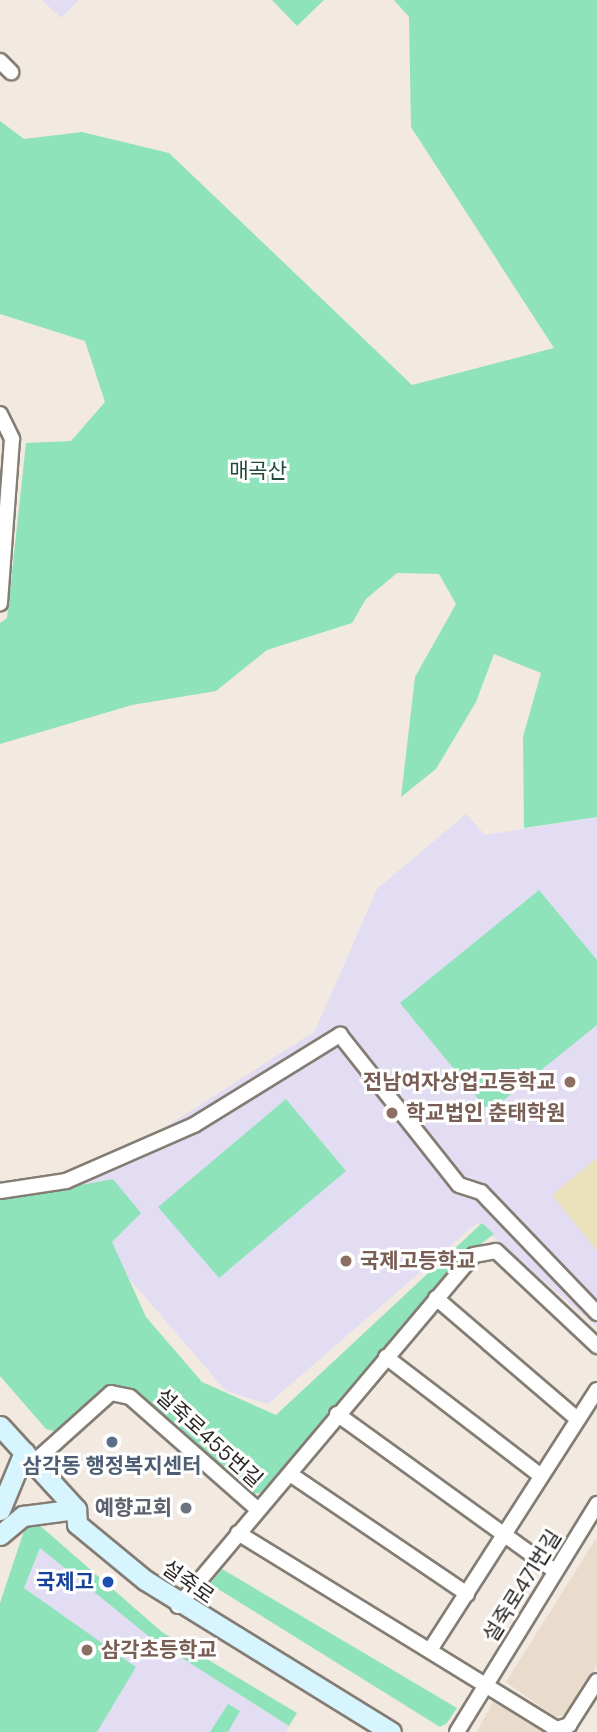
<!DOCTYPE html>
<meta charset="utf-8">
<style>
body{margin:0}
#map{position:relative;width:597px;height:1732px;overflow:hidden;background:#f2e9e0;font-family:"DM Sans","Noto Sans KR",sans-serif}
div>[style]{position:absolute}
[style*='--x']{left:calc(var(--x)*1px);top:calc(var(--y)*1px);width:calc(var(--w)*1px);rotate:calc(var(--a)*1deg)}
.built>*{inset:0;background:#e9dccd}
.education>*{inset:0;background:#e3ddf3}
.green>*{inset:0;background:#8fe3bb}
.sand>*{inset:0;background:#ebe1bc}
.roads{filter:drop-shadow(2px 0 #847d74) drop-shadow(-2px 0 #847d74) drop-shadow(0 2px #847d74) drop-shadow(0 -2px #847d74)}
.street>*{height:14px;margin:-7px;padding:0 7px;transform-origin:7px;border-radius:7px;background:#fff}
.secondary>*{height:19px;margin:-9.5px;padding:0 9.5px;transform-origin:9.5px;border-radius:9.5px;background:#d6f5fe}
.dots>*{width:19px;height:19px;translate:-50% -50%;box-sizing:border-box;border:4px solid #fff;border-radius:50%}
span{translate:-50% -50%;white-space:nowrap;text-align:center;line-height:1.15;-webkit-text-stroke:6px #fff;paint-order:stroke}
.park-label{font-size:21px;color:#204d39}
.education-label{font-size:21px;color:#785e54;font-weight:700}
.right{translate:-100% -50%;text-align:right}
.left{translate:0 -50%;text-align:left}
.street-label{font-size:21px;color:#2b2825}
.service-label{font-size:21px;color:#4e5e75;font-weight:700}
.worship-label{font-size:21px;color:#5b616d;font-weight:700}
.transit-label{font-size:21px;color:#164399;font-weight:700}
</style>
<div id="map">
<div class="built">
<div style="clip-path:polygon(597px 1537px,597px 1666px,567px 1714px,556px 1717px,506px 1682px)"></div>
<div style="clip-path:polygon(495px 1698px,548px 1732px,477px 1732px)"></div>
</div>
<div class="education">
<div style="clip-path:polygon(42px 0,79px 0,61px 18px)"></div>
<div style="clip-path:polygon(466px 814px,485px 835px,597px 817px,597px 1327px,477px 1223px,268px 1404px,226px 1391px,58px 1196px,315px 1031px,377px 889px)"></div>
<div style="clip-path:polygon(40px 1547px,152px 1639px,289px 1726px,286px 1732px,0 1732px,24px 1588px)"></div>
</div>
<div class="green">
<div style="clip-path:polygon(272px 0,324px 0,297px 26px)"></div>
<div style="clip-path:polygon(394px 0,597px 0,597px 817px,524px 828px,523px 737px,541px 673px,494px 654px,476px 702px,436px 769px,401px 797px,415px 677px,456px 604px,439px 574px,397px 573px,366px 599px,352px 623px,267px 650px,216px 691px,132px 705px,0 744px,0 623px,7px 618px,26px 443px,71px 441px,105px 402px,85px 341px,0 314px,0 121px,24px 139px,82px 132px,169px 153px,412px 385px,554px 348px,411px 127px,409px 17px)"></div>
<div style="clip-path:polygon(539px 890px,597px 960px,597px 1025px,489px 1112px,400px 1003px)"></div>
<div style="clip-path:polygon(286px 1099px,346px 1171px,219px 1278px,158px 1207px)"></div>
<div style="clip-path:polygon(113px 1179px,141px 1213px,112px 1242px,146px 1317px,202px 1382px,276px 1415px,482px 1223px,494px 1234px,461px 1259px,265px 1492px,252px 1494px,132px 1389px,109px 1386px,57px 1432px,46px 1429px,0 1376px,0 1200px)"></div>
<div style="clip-path:polygon(29px 1516px,162px 1632px,297px 1713px,289px 1726px,152px 1639px,40px 1548px,24px 1588px,136px 1667px,97px 1732px,0 1732px,0 1603px)"></div>
<div style="clip-path:polygon(222px 1569px,457px 1708px,447px 1723px,440px 1727px,210px 1584px)"></div>
<div style="clip-path:polygon(228px 1704px,240px 1711px,228px 1732px,210px 1732px)"></div>
</div>
<div class="sand">
<div style="clip-path:polygon(597px 1158px,597px 1251px,552px 1195px)"></div>
</div>
<div class="roads">
<div class="street">
<div style="--x:0;--y:61;--w:16;--a:45"></div>
<div style="--x:0;--y:414;--w:28;--a:64"></div>
<div style="--x:12;--y:439;--w:165;--a:94.2"></div>
<div style="--x:0;--y:1191;--w:67;--a:-8.6"></div>
<div style="--x:66;--y:1181;--w:140;--a:-23.6"></div>
<div style="--x:194;--y:1125;--w:172;--a:-31.7"></div>
<div style="--x:340;--y:1035;--w:191;--a:51.6"></div>
<div style="--x:459;--y:1185;--w:23;--a:18"></div>
<div style="--x:481;--y:1192;--w:168;--a:46.2"></div>
<div style="--x:436;--y:1298;--w:186;--a:40.6"></div>
<div style="--x:386;--y:1357;--w:195;--a:37.5"></div>
<div style="--x:337;--y:1414;--w:269;--a:35.8"></div>
<div style="--x:33;--y:1463;--w:105;--a:-41.9"></div>
<div style="--x:111;--y:1393;--w:19;--a:12"></div>
<div style="--x:130;--y:1397;--w:171;--a:41.4"></div>
<div style="--x:290;--y:1474;--w:214;--a:34.1"></div>
<div style="--x:238;--y:1533;--w:374;--a:31.6"></div>
<div style="--x:557;--y:1729;--w:13;--a:-18"></div>
<div style="--x:569;--y:1725;--w:52;--a:-57.5"></div>
<div style="--x:178;--y:1606;--w:459;--a:-49.9"></div>
<div style="--x:474;--y:1255;--w:22;--a:-10"></div>
<div style="--x:496;--y:1251;--w:139;--a:43.2"></div>
<div style="--x:430;--y:1650;--w:309;--a:-57.3"></div>
<div style="--x:457;--y:1732;--w:268;--a:-58.4"></div>
</div>
<div class="secondary">
<div style="--x:0;--y:1426;--w:113;--a:47.5"></div>
<div style="--x:76;--y:1509;--w:15;--a:86"></div>
<div style="--x:77;--y:1524;--w:88;--a:39.5"></div>
<div style="--x:145;--y:1580;--w:289;--a:31.7"></div>
<div style="--x:0;--y:1510;--w:63;--a:-67.5"></div>
<div style="--x:0;--y:1535;--w:30;--a:-40"></div>
<div style="--x:23;--y:1516;--w:53;--a:-7.5"></div>
</div>
</div>
<div class="dots">
<div style="left:570px;top:1082px;background:#8d6e63"></div>
<div style="left:392px;top:1113px;background:#8d6e63"></div>
<div style="left:346px;top:1261px;background:#8d6e63"></div>
<div style="left:112px;top:1442px;background:#5c6f8a"></div>
<div style="left:186px;top:1508px;background:#6b7280"></div>
<div style="left:108px;top:1582px;background:#1a4fb4"></div>
<div style="left:87px;top:1650px;background:#8d6e63"></div>
</div>
<div class="park-label">
<span style="left:258px;top:471px">매곡산</span>
</div>
<div class="education-label">
<span class="right" style="left:556px;top:1082px">전남여자상업고등학교</span>
<span class="left" style="left:406px;top:1113px">학교법인 춘태학원</span>
<span class="left" style="left:360px;top:1261px">국제고등학교</span>
<span class="left" style="left:101px;top:1650px">삼각초등학교</span>
</div>
<div class="street-label">
<span style="left:209px;top:1438px;rotate:42deg">설죽로455번길</span>
<span style="left:188px;top:1582px;rotate:35deg">설죽로</span>
<span style="left:522px;top:1586px;rotate:-58deg">설죽로471번길</span>
</div>
<div class="service-label">
<span style="left:112px;top:1466px">삼각동 행정복지센터</span>
</div>
<div class="worship-label">
<span class="right" style="left:172px;top:1508px">예향교회</span>
</div>
<div class="transit-label">
<span class="right" style="left:94px;top:1582px">국제고</span>
</div>
</div>
